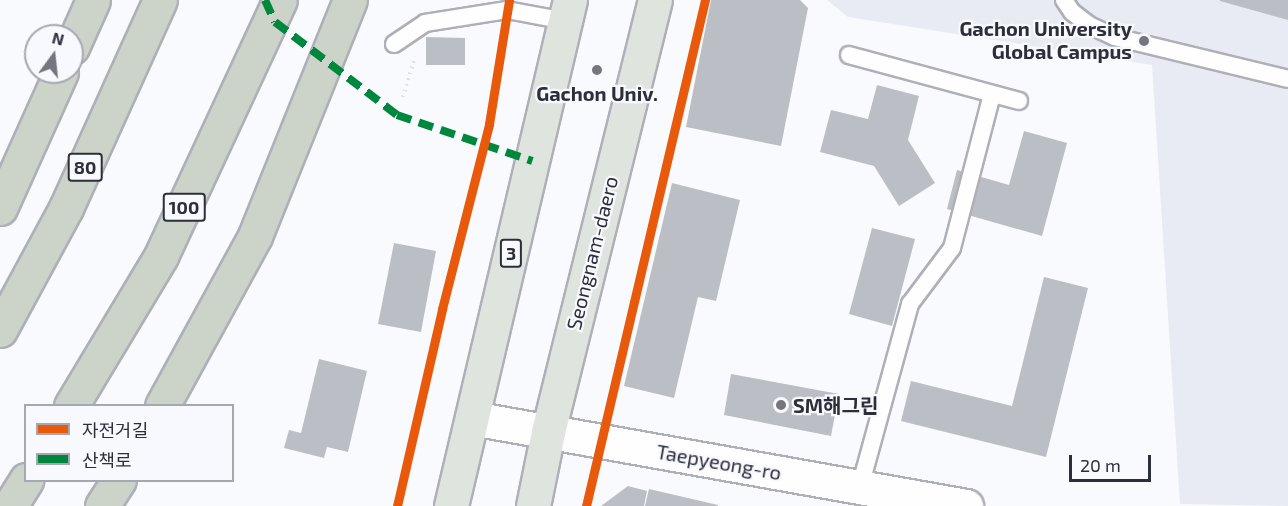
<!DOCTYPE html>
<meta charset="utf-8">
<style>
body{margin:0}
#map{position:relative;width:1288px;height:506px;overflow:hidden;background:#f9fafe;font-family:"Exo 2","Noto Sans KR",sans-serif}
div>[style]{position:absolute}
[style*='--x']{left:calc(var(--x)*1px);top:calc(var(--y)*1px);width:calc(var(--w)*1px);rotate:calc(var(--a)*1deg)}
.built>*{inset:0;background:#e9ebf4}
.building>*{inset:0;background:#bbbec4}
.path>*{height:4px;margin-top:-2px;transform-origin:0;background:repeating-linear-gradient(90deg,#dfe0e1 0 1.5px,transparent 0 6px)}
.roads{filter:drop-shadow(2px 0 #afb0b7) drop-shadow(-2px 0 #afb0b7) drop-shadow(0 2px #afb0b7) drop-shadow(0 -2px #afb0b7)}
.lane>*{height:16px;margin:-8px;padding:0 8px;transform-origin:8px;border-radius:8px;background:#fefeff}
.secondary>*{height:33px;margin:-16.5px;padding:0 16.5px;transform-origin:16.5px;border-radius:16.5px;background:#fefeff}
.primary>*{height:33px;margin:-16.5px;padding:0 16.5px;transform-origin:16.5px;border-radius:16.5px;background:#e0e4df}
.highway>*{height:33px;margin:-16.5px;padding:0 16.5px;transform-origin:16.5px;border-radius:16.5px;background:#ccd4ca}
.quiet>*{height:8px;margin-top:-4px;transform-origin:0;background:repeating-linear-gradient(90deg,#00873e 0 15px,transparent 0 23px)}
.cycleway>*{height:9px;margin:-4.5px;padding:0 4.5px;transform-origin:4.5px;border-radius:4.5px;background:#e8590c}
.dots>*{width:16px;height:16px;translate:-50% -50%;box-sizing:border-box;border:3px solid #f8f9ff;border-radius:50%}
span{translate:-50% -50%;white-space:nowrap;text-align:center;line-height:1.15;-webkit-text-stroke:4.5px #f8f9ff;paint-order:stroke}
.shield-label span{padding:2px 4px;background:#f8f9ff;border:2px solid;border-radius:4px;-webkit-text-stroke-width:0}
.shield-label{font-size:18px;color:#2c2e39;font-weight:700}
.poi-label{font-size:20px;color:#2c2e39;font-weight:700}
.right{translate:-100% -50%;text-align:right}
.left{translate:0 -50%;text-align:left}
.street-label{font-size:20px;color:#2c2e39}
.legend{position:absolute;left:24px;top:404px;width:210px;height:78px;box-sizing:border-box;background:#f8f9ff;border:2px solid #a6a8b0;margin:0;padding:8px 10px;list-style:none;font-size:18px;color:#2c2e39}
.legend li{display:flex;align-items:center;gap:12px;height:30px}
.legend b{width:30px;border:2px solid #a6a8b0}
.north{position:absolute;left:24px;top:24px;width:60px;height:60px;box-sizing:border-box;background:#f8f9ff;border:2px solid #a6a8b0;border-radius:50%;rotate:15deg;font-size:16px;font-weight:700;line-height:24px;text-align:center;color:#2c2e39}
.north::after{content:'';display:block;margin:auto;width:21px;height:27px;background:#74757e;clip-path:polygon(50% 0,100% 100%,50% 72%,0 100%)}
.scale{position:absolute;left:1069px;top:455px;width:82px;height:27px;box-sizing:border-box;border:3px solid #2c2e39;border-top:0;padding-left:8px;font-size:18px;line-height:21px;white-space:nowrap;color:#2c2e39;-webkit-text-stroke:4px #f8f9ff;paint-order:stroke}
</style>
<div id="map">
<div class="built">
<div style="clip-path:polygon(827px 0,1288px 0,1288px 506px,1180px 504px,1152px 65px,848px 17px)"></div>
</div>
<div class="building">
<div style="clip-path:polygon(711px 0,800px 0,808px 8px,781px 146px,686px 127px)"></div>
<div style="clip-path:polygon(1288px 0,1288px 20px,1220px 1px,1220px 0)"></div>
<div style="clip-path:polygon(426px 37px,465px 38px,465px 65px,426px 65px)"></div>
<div style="clip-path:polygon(877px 85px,919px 96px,908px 140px,935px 183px,899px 206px,874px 166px,820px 152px,831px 110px,868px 119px)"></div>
<div style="clip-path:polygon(1024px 131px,1067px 143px,1042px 236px,947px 209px,957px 170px,1009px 185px)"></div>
<div style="clip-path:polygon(672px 183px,740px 200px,716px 301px,698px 297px,674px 398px,624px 386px)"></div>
<div style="clip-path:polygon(872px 228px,915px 239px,892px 326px,849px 314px)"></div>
<div style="clip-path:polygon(394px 243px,436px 251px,421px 332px,378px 324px)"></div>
<div style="clip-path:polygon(1044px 277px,1088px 288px,1046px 457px,901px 421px,911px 381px,1012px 406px)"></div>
<div style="clip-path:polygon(319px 359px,367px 371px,348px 452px,327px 447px,324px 458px,284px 448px,289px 430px,301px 433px)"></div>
<div style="clip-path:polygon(731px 374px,839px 394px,831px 436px,724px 415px)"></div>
<div style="clip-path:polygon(628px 486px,647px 491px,644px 506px,601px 506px)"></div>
<div style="clip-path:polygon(649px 489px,718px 505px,718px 506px,645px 506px)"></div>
</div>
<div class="path">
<div style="--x:403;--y:97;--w:42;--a:-73.3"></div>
</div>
<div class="roads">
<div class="lane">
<div style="--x:1064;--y:0;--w:14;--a:56"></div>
<div style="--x:1072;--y:12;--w:21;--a:37"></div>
<div style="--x:1089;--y:25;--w:29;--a:25"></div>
<div style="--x:1115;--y:37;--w:178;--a:13.6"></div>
<div style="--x:394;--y:44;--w:37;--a:-34"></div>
<div style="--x:425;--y:23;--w:83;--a:-9"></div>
<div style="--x:507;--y:10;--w:59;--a:10.7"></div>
<div style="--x:849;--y:55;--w:176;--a:15.1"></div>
<div style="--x:860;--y:487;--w:190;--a:-74.7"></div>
<div style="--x:910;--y:304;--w:70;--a:-53.1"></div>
<div style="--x:952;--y:248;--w:159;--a:-75.4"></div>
</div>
<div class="secondary">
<div style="--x:472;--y:418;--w:502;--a:10.1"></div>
</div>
<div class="primary">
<div style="--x:451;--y:506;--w:520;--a:-76.77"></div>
<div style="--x:533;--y:506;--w:76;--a:-78.5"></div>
<div style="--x:548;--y:432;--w:445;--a:-76.1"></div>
</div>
<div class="highway">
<div style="--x:72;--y:47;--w:51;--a:-65.9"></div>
<div style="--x:0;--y:208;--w:149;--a:-65.8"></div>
<div style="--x:0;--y:330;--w:139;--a:-61.6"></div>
<div style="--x:66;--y:208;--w:228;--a:-65.7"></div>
<div style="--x:71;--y:406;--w:175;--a:-59"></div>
<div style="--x:161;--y:256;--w:282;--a:-65.1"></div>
<div style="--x:162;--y:406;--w:194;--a:-61.3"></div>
<div style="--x:255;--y:236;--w:254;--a:-68.1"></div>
<div style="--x:10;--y:506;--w:31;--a:-58"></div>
<div style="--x:102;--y:506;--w:31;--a:-57"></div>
</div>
</div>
<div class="quiet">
<div style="--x:265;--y:0;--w:24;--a:66"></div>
<div style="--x:275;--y:22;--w:153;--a:37.3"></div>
<div style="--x:397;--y:115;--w:143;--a:18.8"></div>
</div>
<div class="cycleway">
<div style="--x:397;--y:506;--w:202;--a:-77.1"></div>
<div style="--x:442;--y:309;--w:191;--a:-75.7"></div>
<div style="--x:489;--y:124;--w:126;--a:-80.8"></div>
<div style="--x:586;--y:506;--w:520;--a:-76.77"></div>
</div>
<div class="dots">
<div style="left:1144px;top:41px;background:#74757e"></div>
<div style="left:597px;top:70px;background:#74757e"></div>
<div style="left:781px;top:405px;background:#74757e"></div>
</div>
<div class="shield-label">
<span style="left:85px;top:167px">80</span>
<span style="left:184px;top:207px">100</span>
<span style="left:511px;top:253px">3</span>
</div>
<div class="poi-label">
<span class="right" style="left:1132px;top:40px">Gachon University<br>Global Campus</span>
<span style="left:597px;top:93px">Gachon Univ.</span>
<span class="left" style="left:793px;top:405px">SM해그린</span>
</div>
<div class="street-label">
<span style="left:592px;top:253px;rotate:-76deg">Seongnam-daero</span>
<span style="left:719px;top:462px;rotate:10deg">Taepyeong-ro</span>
</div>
<ul class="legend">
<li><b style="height:8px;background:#e8590c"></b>자전거길</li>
<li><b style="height:8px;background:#00873e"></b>산책로</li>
</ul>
<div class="north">N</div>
<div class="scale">20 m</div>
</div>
